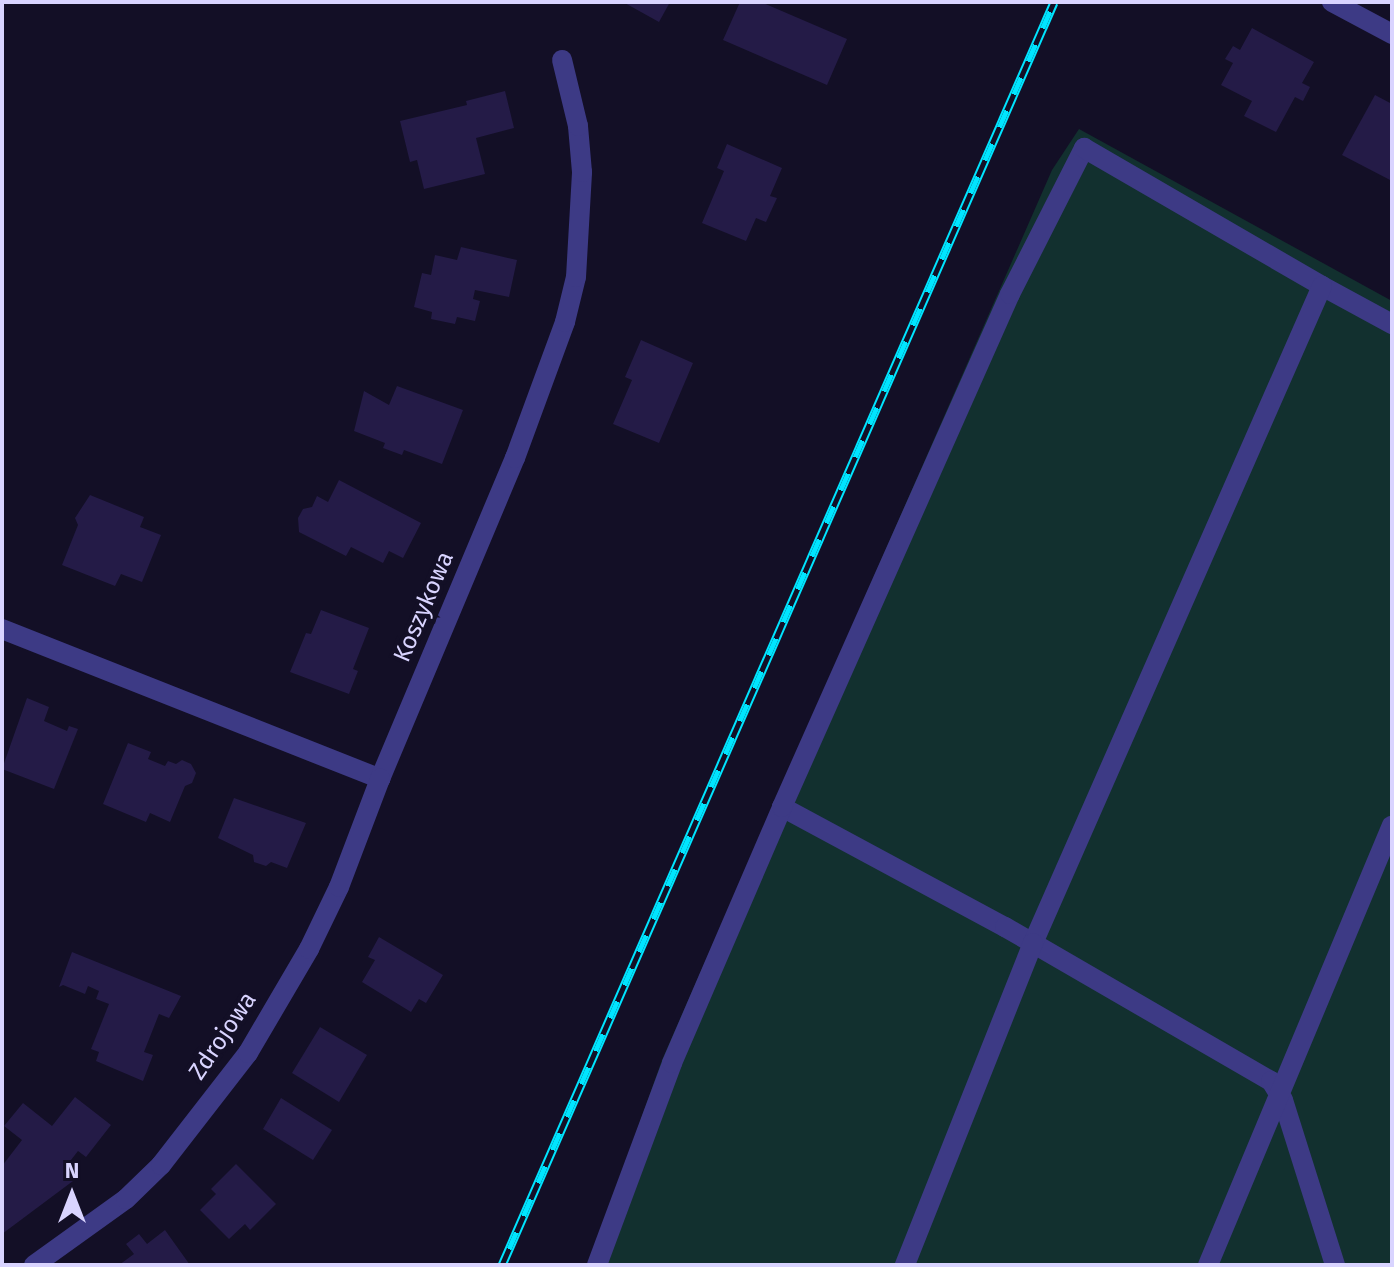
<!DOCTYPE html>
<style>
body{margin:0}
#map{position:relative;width:1394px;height:1267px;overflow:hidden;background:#130f26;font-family:"Fira Sans",sans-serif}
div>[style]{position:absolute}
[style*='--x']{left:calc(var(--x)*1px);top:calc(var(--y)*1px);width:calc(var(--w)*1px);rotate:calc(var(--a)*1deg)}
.green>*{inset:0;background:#12302f}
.building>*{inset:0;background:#241b47}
.lane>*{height:20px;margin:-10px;padding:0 10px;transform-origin:10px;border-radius:10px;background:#3d3a85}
.street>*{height:20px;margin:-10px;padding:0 10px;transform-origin:10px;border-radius:10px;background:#3d3a85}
.rail>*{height:9px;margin-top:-4.5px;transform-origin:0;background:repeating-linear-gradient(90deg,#130f26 0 18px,#00e5ff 0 36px);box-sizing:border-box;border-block:2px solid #00e5ff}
span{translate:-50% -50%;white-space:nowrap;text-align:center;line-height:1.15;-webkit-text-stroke:8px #130f26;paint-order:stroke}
.street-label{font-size:24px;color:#d9d4ff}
.frame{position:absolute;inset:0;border:4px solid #d9d4ff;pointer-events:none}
.north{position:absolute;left:32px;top:1155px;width:80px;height:80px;-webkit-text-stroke:6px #130f26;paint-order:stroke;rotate:0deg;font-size:22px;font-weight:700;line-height:32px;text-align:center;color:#d9d4ff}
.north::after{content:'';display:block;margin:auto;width:28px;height:36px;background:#d9d4ff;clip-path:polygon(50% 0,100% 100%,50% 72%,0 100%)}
</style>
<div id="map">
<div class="green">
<div style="clip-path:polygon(1079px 129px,1392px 301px,1392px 1265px,589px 1265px,662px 1060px,1052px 170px)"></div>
</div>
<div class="building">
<div style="clip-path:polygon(623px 2px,670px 2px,659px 22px)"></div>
<div style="clip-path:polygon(740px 2px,761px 2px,847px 39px,827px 85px,723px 40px)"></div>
<div style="clip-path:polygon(1252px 28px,1314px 62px,1302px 83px,1310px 87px,1303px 101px,1295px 97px,1276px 132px,1244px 116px,1252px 101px,1221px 85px,1233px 63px,1225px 59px,1233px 46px,1240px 50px)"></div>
<div style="clip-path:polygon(505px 91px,514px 128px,476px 138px,485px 174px,424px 189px,417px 160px,410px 162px,400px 121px,467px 105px,466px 101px)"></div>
<div style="clip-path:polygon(1375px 95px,1392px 104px,1392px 181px,1342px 155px)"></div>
<div style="clip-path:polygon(727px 144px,782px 168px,770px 196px,777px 198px,766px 222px,756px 218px,746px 241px,702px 223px,724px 171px,717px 168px)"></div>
<div style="clip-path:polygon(461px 247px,517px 260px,509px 297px,475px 290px,473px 299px,480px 301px,475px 321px,457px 317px,455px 324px,431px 319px,432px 312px,414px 307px,422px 273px,431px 275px,435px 255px,457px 260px)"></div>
<div style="clip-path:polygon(641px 340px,693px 363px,659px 443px,613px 424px,632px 380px,625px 377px)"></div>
<div style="clip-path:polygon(397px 386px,463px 410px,442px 464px,404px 450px,402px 455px,383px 448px,385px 443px,354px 431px,364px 391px,389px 405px)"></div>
<div style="clip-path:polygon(339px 480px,421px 523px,403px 558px,389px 551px,383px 563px,351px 547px,346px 556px,299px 532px,298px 518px,303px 509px,312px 507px,317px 496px,328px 502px)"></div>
<div style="clip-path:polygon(90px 495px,144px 517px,140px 527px,161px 535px,142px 582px,121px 574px,115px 586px,62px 565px,78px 525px,75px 518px)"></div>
<div style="clip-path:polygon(321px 610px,369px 628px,353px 669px,358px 671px,349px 694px,290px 672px,306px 633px,311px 634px)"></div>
<div style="clip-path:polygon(27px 698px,49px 707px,44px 721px,67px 731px,69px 726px,78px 729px,54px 789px,2px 769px)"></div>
<div style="clip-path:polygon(128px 743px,151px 752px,148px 759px,165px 766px,168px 761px,176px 764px,182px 760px,191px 764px,196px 773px,192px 783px,185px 786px,170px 822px,150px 813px,146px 822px,103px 804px)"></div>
<div style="clip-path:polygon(234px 798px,306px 823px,287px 868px,271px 862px,266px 866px,254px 862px,253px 855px,218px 838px)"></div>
<div style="clip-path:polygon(379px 937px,443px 975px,426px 1003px,419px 999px,411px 1012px,362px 982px,375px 960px,368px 957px)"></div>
<div style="clip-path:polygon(72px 952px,181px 996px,169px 1018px,159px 1014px,144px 1052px,153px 1055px,143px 1081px,96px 1061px,99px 1052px,91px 1049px,109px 1004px,96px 999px,99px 991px,88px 986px,85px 994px,63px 985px,59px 987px)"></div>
<div style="clip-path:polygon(320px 1027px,367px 1055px,339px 1102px,292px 1073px)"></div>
<div style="clip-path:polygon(75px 1097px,111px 1125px,86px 1157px,78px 1151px,64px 1169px,73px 1181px,2px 1234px,2px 1166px,22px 1140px,4px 1126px,23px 1103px,52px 1126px)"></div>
<div style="clip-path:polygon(281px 1098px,332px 1130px,313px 1160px,263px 1129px)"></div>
<div style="clip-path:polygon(236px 1164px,276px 1204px,250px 1230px,245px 1224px,229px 1239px,200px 1210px,216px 1194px,211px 1189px)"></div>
<div style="clip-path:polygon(165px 1230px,190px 1265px,119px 1265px,134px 1254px,126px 1244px,139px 1234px,147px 1244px)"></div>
</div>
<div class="lane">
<div style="--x:1322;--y:286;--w:80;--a:28.5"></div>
<div style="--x:782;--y:807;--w:253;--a:28.3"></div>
<div style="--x:1005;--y:927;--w:307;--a:30.1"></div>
<div style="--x:1271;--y:1081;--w:22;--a:58"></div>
<div style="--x:1283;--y:1100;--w:173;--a:72.5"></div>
<div style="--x:597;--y:1265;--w:215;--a:-69.6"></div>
<div style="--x:672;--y:1063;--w:279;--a:-66.7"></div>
<div style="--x:782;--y:807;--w:561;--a:-66.04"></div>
<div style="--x:1010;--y:294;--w:164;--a:-63.1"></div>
<div style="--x:1084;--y:148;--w:275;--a:30.1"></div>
<div style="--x:1322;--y:286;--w:718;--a:113.74"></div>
<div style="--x:1033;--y:943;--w:347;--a:111.7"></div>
<div style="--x:1208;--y:1265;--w:476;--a:-67.3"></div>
</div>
<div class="street">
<div style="--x:1332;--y:2;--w:68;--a:28.1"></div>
<div style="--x:2;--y:629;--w:407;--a:21.6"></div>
<div style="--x:380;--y:779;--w:348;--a:-67.2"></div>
<div style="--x:515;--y:458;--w:145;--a:-69.8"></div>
<div style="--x:565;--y:322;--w:46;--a:-76.3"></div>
<div style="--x:576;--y:277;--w:105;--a:-86.7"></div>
<div style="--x:582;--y:172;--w:46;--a:-95"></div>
<div style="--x:578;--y:126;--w:68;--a:-103.6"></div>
<div style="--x:34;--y:1265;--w:113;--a:-35.7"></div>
<div style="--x:126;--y:1199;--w:49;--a:-44.2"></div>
<div style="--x:161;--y:1165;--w:142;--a:-52.2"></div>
<div style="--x:248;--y:1053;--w:121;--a:-59.6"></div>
<div style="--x:309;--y:949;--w:69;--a:-64.2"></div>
<div style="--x:339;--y:887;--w:116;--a:-69.2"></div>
</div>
<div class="rail">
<div style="--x:502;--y:1265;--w:1378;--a:-66.39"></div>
</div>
<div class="street-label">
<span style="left:424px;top:607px;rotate:-67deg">Koszykowa</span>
<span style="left:223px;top:1036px;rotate:-56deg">Zdrojowa</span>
</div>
<div class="frame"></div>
<div class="north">N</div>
</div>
